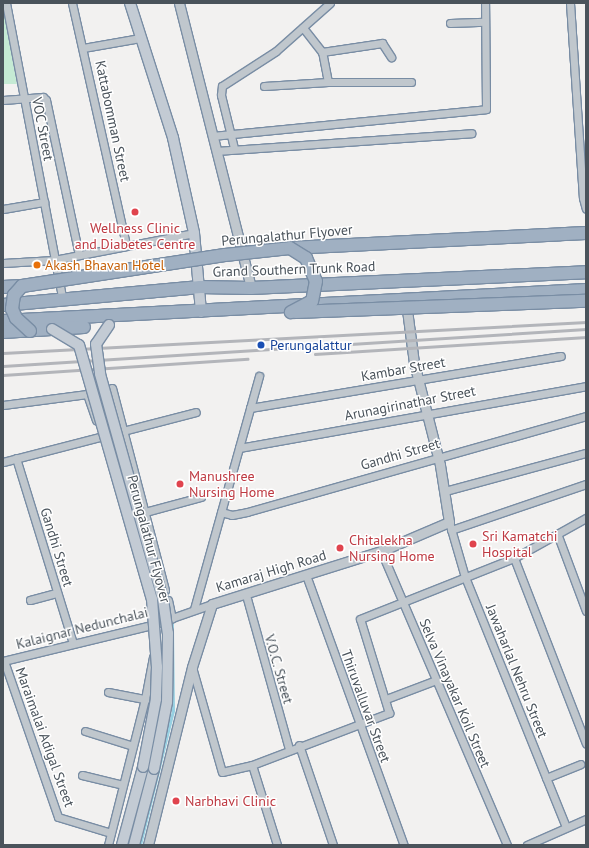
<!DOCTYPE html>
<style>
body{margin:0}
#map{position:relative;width:589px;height:848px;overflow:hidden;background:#f2f1f0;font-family:"PT Sans",sans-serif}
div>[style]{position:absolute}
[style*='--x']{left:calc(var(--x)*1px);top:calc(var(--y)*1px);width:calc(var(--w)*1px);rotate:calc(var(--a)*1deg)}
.green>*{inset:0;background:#c5ead4}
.stream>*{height:2.5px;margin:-1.25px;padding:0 1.25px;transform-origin:1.25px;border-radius:1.25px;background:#97d0e2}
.roads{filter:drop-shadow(1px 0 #798da4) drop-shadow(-1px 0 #798da4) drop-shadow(0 1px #798da4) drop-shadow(0 -1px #798da4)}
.minor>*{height:7px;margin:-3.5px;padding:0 3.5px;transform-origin:3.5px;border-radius:3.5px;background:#c0c7cd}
.tertiary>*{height:9px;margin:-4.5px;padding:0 4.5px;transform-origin:4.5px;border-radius:4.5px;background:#c0c7cd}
.secondary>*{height:10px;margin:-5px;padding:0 5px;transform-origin:5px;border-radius:5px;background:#c3cbd4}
.trunk>*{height:12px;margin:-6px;padding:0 6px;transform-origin:6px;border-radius:6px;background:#a0b0c2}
.rail>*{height:2.5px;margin:-1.25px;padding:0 1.25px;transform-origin:1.25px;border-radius:1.25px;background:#b3b5ba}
.bridges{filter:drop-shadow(1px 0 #798da4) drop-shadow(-1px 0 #798da4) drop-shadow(0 1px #798da4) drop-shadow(0 -1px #798da4)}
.secondary-bridge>*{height:10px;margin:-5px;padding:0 5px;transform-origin:5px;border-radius:5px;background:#c3cbd4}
.trunk-bridge>*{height:12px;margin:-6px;padding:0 6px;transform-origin:6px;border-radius:6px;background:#a0b0c2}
.dots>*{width:11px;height:11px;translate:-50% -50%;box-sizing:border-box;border:2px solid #fff;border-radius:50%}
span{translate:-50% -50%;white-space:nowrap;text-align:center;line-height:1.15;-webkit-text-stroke:3px #fff;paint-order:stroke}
.street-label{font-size:14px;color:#4a535b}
.health-label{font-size:14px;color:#be3a42}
.left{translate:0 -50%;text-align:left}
.food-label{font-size:14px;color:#c56008}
.transit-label{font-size:14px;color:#164399}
.frame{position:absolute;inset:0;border:4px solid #4a535b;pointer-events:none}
</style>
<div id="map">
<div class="green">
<div style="clip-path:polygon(4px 13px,17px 84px,3px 84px)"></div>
</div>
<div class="stream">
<div style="--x:140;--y:845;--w:138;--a:-76.2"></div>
<div style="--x:173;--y:711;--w:87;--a:-90.7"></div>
</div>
<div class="roads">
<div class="minor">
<div style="--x:6;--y:3;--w:303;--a:79.2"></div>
<div style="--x:72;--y:3;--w:248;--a:77.4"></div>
<div style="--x:570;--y:3;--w:195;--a:86.2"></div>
<div style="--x:583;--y:198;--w:11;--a:75"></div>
<div style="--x:450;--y:23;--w:35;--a:-2"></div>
<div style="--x:83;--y:48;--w:58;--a:-10"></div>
<div style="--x:322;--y:52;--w:61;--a:-8.5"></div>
<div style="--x:382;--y:43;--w:17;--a:57"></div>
<div style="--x:328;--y:82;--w:83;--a:0"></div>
<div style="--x:264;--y:86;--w:64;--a:-3.6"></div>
<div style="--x:328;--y:82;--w:31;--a:-101"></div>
<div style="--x:322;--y:52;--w:31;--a:-128"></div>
<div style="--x:3;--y:100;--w:40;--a:-4.3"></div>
<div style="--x:43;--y:97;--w:4;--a:45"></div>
<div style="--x:46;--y:100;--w:158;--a:78"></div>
<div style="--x:212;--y:136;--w:275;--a:-5.6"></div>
<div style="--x:486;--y:109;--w:106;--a:-90.5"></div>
<div style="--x:234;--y:148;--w:55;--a:-103.8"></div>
<div style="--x:221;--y:95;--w:9;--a:-84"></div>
<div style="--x:222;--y:86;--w:64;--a:-32.9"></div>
<div style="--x:276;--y:51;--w:72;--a:-41.6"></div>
<div style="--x:216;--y:151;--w:256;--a:-4"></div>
<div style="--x:3;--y:209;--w:42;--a:-9.7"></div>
<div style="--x:3;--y:263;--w:51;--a:-3.4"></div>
<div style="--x:54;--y:260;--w:143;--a:-10.9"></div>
<div style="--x:112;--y:388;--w:209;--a:75.3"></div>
<div style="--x:3;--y:405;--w:85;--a:-7.5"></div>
<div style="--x:87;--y:394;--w:28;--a:71"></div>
<div style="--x:250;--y:408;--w:315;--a:-9.5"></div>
<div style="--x:239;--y:448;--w:352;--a:-10.1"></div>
<div style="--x:16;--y:458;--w:194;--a:72.9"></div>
<div style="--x:3;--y:462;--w:199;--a:-14.5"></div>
<div style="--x:445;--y:491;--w:146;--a:-15.1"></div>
<div style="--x:145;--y:512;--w:58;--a:-15"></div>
<div style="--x:221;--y:512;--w:11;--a:15"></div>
<div style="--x:232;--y:515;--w:15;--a:-11"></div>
<div style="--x:247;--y:512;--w:352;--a:-15.8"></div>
<div style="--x:449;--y:522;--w:57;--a:73.8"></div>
<div style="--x:465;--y:577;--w:270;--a:68"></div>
<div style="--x:451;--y:530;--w:143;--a:-18.8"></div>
<div style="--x:558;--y:536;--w:80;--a:69.5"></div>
<div style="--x:381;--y:551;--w:320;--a:66.8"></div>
<div style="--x:514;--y:558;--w:199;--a:68.8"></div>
<div style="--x:306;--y:575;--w:287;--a:70.1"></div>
<div style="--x:246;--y:595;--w:160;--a:74.4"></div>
<div style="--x:30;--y:600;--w:28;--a:-15"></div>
<div style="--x:168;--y:600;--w:19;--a:78"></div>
<div style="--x:194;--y:609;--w:242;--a:-74.4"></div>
<div style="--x:3;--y:661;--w:153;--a:-13.6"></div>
<div style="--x:152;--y:625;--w:64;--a:-19.3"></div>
<div style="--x:4;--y:661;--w:165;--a:70.9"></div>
<div style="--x:58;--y:817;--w:55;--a:16.8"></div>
<div style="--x:192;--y:667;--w:109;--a:74.1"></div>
<div style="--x:222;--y:772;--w:31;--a:-13"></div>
<div style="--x:252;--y:765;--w:147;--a:-20.8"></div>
<div style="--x:389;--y:713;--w:98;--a:-107.1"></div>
<div style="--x:360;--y:619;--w:166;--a:-21.6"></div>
<div style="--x:514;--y:558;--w:82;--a:-29.1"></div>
<div style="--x:108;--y:692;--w:38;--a:11"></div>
<div style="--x:386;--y:699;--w:53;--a:-20.8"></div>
<div style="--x:85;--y:731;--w:50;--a:17.4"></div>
<div style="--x:299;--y:745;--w:106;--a:71.2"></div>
<div style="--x:252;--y:765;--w:84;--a:72.6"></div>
<div style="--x:82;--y:775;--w:42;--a:13.7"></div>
<div style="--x:546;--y:778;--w:37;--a:-22"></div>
<div style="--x:108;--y:845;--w:151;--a:-75.8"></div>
<div style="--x:145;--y:699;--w:43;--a:-79.2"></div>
<div style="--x:527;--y:845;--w:64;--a:-23.8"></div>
</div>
<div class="tertiary">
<div style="--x:179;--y:3;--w:294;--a:75.8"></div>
<div style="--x:148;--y:845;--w:183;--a:-76.1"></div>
<div style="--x:192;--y:667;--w:66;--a:-72.4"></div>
<div style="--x:212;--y:604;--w:177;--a:-17.4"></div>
<div style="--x:381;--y:551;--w:74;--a:-23.1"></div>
<div style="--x:449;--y:522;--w:58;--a:-99"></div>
<div style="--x:440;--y:465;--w:105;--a:-104.3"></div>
<div style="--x:414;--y:363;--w:62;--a:-97.5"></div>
</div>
<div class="secondary">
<div style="--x:130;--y:3;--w:142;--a:72.3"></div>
<div style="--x:173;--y:138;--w:97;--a:77.5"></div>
<div style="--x:194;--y:233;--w:79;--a:84.9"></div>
<div style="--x:122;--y:845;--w:81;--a:-74.9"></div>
<div style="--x:134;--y:845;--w:79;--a:-75.3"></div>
</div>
<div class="trunk">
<div style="--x:290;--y:248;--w:296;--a:-2.9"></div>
<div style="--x:3;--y:287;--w:19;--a:-3"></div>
<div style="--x:3;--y:305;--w:198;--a:-5.2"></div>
<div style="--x:200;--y:287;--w:51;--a:1.1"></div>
<div style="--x:251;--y:288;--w:335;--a:-2.7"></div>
<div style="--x:3;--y:321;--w:584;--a:-3.04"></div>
<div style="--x:3;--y:332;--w:81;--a:-3.5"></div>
</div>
</div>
<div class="rail">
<div style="--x:3;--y:353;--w:584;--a:-3.04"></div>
<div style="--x:315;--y:354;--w:272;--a:-3.6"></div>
<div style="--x:3;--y:366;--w:584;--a:-3.63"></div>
<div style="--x:3;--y:375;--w:245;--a:-3.8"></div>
</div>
<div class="bridges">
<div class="secondary-bridge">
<div style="--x:109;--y:325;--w:23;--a:124"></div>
<div style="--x:96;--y:344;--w:30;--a:82"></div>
<div style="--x:100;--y:374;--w:234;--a:74.4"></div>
<div style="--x:163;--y:599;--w:34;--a:82"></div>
<div style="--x:168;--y:633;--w:69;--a:90.8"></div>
<div style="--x:167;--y:702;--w:68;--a:101"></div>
<div style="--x:52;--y:329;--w:31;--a:31"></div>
<div style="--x:79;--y:345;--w:264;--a:74"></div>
<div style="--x:152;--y:599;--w:68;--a:85.8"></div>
<div style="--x:157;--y:667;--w:32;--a:92"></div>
<div style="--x:156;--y:699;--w:69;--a:100.8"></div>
</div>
<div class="trunk-bridge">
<div style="--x:295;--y:312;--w:291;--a:-2.2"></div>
<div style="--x:30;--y:331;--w:19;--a:-137"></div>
<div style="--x:16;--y:318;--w:10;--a:-114"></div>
<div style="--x:12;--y:309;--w:14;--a:-82"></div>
<div style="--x:14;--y:295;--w:12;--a:-48"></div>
<div style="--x:22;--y:286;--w:205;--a:-8.7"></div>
<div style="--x:225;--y:255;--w:65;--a:-6.1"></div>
<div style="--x:290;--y:248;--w:19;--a:32"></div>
<div style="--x:306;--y:258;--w:25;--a:67"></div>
<div style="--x:316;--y:281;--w:20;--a:101"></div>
<div style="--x:312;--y:301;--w:24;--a:152"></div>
</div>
</div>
<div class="dots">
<div style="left:135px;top:212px;background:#e0444e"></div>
<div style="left:37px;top:265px;background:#e8710a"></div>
<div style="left:261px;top:345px;background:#1a4fb4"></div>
<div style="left:180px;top:484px;background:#e0444e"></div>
<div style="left:473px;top:544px;background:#e0444e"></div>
<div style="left:340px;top:548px;background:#e0444e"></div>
<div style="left:176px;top:801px;background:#e0444e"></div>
</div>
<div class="street-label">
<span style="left:113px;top:121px;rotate:78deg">Kattabomman Street</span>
<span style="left:43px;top:129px;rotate:79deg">VOC Street</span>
<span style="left:287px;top:235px;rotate:-5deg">Perungalathur Flyover</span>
<span style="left:294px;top:269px;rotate:-2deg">Grand Southern Trunk Road</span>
<span style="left:403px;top:369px;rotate:-10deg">Kambar Street</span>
<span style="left:410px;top:403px;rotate:-11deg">Arunagirinathar Street</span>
<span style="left:400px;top:454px;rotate:-16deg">Gandhi Street</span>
<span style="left:149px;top:539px;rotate:75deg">Perungalathur Flyover</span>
<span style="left:57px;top:547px;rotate:73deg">Gandhi Street</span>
<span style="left:271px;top:571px;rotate:-17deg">Kamaraj High Road</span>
<span style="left:82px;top:628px;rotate:-14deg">Kalaignar Nedunchalai</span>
<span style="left:279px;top:669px;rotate:74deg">V.O.C. Street</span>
<span style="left:517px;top:671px;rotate:68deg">Jawaharlal Nehru Street</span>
<span style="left:455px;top:693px;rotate:67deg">Selva Vinayakar Koil Street</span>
<span style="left:366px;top:706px;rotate:70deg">Thiruvalluvar Street</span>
<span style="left:45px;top:737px;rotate:70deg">Maraimalai Adigal Street</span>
</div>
<div class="health-label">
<span style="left:135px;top:236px">Wellness Clinic<br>and Diabetes Centre</span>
<span class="left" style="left:189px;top:484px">Manushree<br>Nursing Home</span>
<span class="left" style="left:482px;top:544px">Sri Kamatchi<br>Hospital</span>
<span class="left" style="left:349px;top:548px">Chitalekha<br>Nursing Home</span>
<span class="left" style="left:185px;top:801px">Narbhavi Clinic</span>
</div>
<div class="food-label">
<span class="left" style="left:45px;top:265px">Akash Bhavan Hotel</span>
</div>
<div class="transit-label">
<span class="left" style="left:270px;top:345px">Perungalattur</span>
</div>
<div class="frame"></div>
</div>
